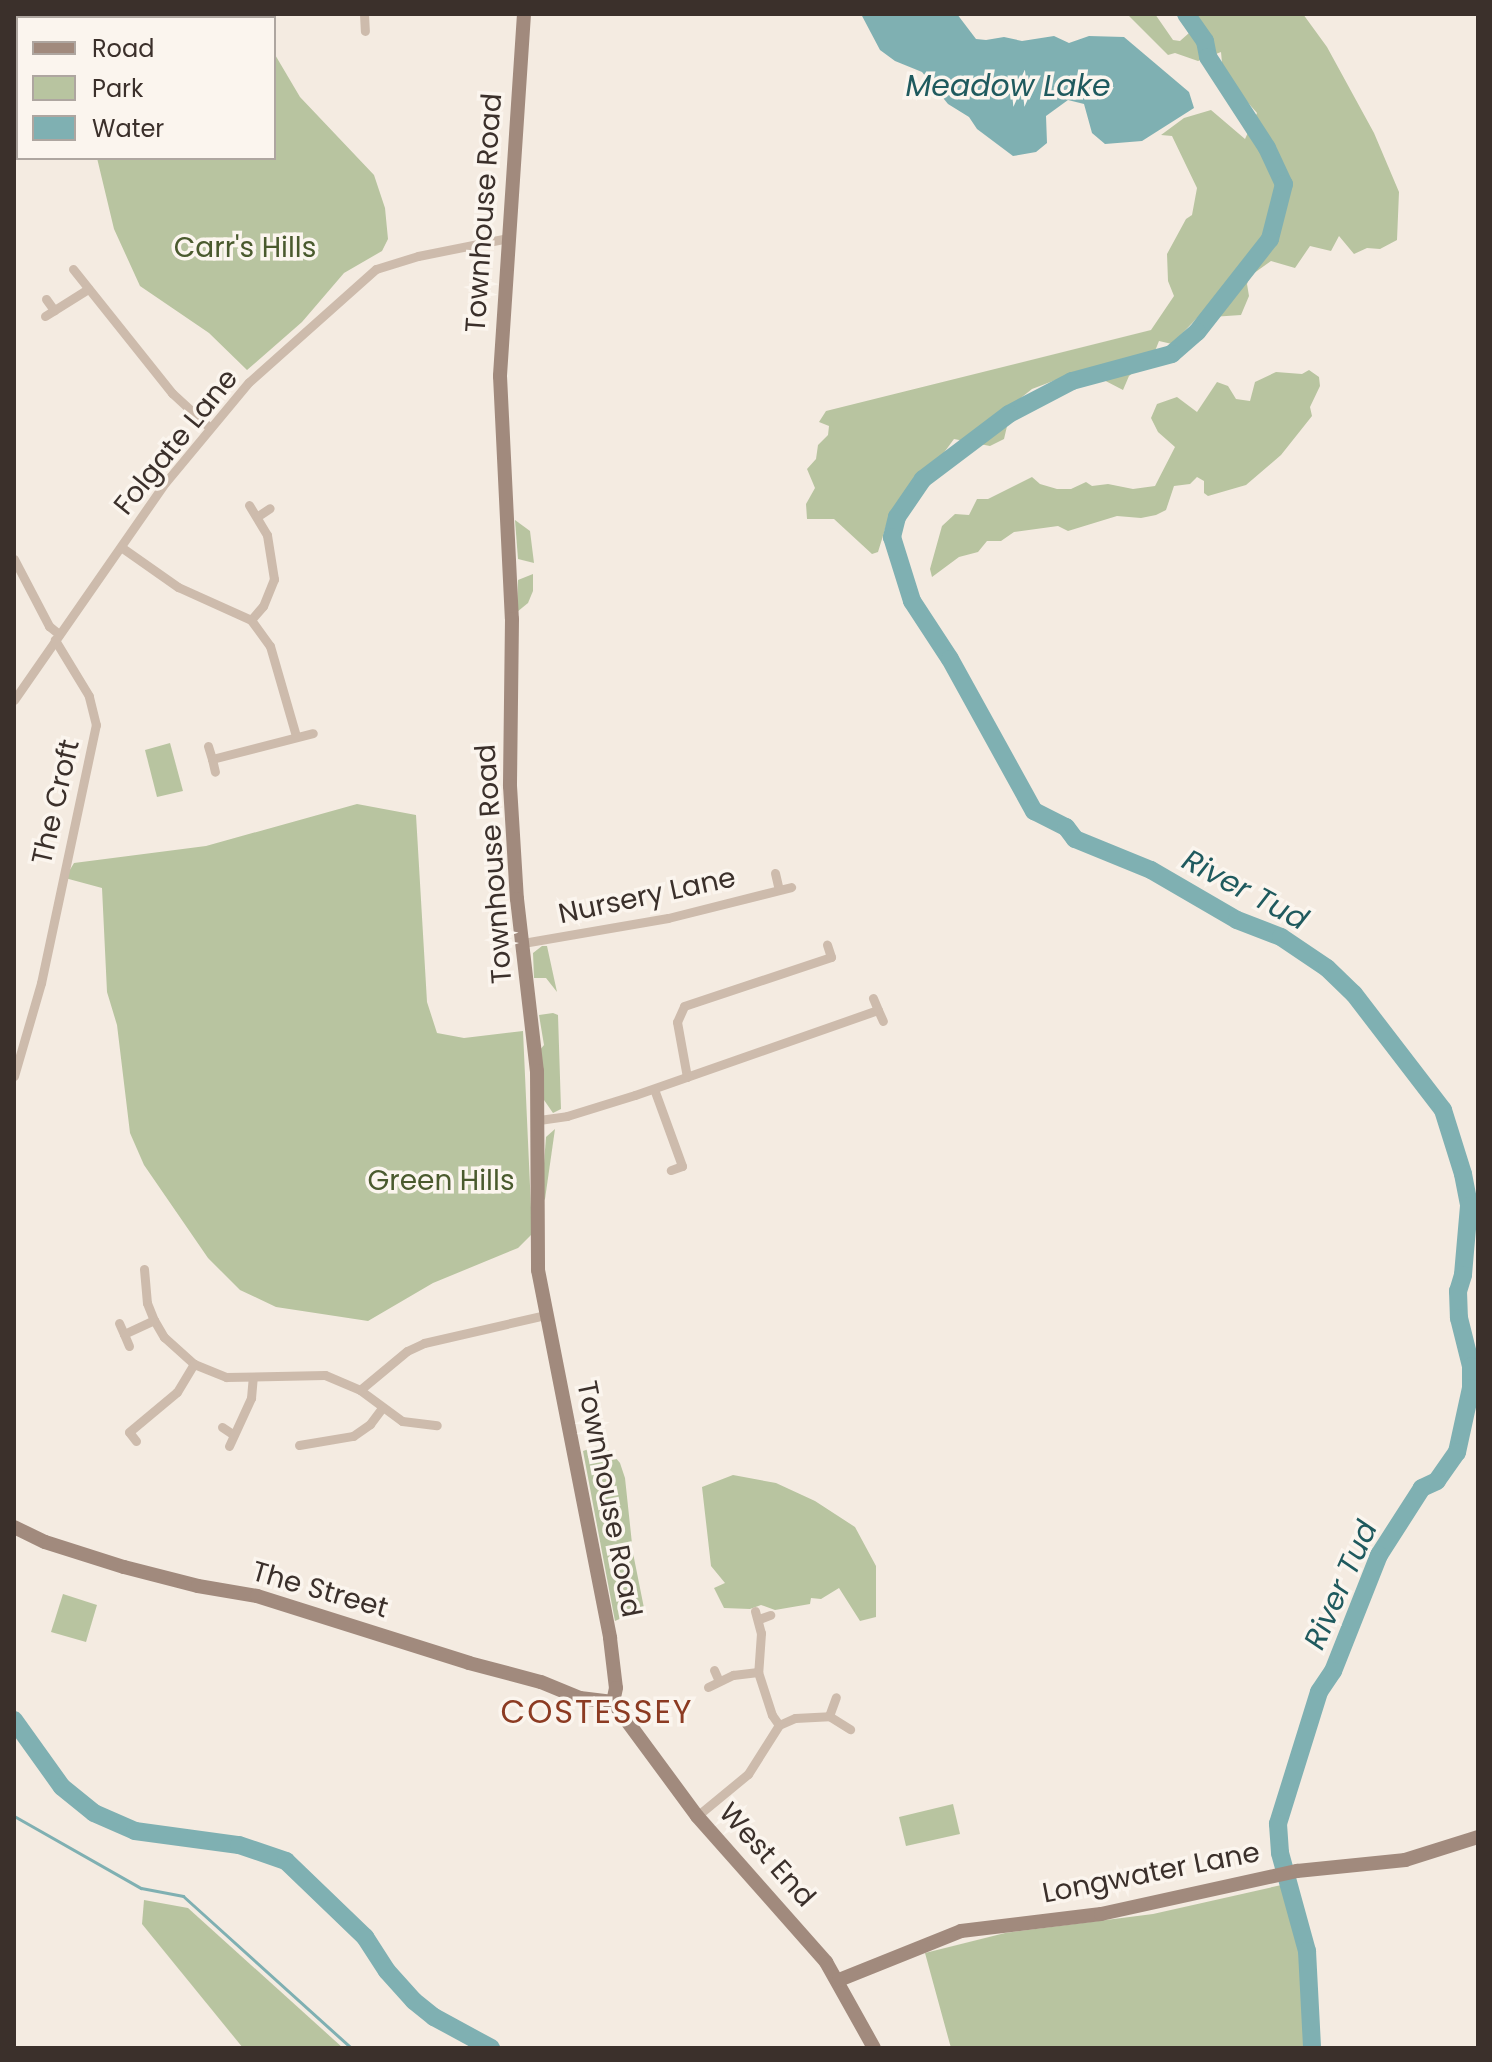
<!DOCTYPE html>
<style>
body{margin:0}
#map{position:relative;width:1492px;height:2062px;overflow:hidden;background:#f4ebe1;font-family:Poppins,sans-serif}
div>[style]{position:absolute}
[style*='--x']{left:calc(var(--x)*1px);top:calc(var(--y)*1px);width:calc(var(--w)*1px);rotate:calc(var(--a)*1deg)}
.green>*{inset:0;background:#b8c4a0}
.water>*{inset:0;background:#7fb0b2}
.stream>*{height:3px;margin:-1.5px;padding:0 1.5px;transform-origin:1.5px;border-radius:1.5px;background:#7fb0b2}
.river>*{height:18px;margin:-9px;padding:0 9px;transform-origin:9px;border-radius:9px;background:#7fb0b2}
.street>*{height:9px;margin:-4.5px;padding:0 4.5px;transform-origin:4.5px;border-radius:4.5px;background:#cdbbac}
.secondary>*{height:14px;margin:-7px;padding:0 7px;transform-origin:7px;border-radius:7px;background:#a18a7d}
span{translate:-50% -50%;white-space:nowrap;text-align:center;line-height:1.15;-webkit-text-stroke:7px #fbf5ee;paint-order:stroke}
.street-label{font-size:28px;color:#3b302b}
.park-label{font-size:28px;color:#4a5a2e}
.water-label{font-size:30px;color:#1f5a5e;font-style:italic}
.quarter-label{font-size:32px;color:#8c3b22;letter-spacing:2px}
.frame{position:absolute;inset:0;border:16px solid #3b302b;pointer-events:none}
.legend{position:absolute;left:16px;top:16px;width:260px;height:144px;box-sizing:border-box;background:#fbf5ee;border:2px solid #aea6a0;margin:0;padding:10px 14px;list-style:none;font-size:24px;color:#3b302b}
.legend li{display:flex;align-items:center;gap:16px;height:40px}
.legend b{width:40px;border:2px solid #aea6a0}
</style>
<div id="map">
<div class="green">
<div style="clip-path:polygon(69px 14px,257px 14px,259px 18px,69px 18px)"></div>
<div style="clip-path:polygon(1127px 14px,1155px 14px,1173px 40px,1180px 41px,1189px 33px,1185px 14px,1303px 14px,1327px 47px,1374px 133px,1399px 192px,1397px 240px,1380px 249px,1367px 248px,1354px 254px,1339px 236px,1331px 251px,1310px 246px,1295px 268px,1271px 261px,1250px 276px,1247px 284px,1249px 296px,1241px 315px,1197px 318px,1172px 344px,1159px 341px,1153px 356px,1129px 376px,1123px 390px,1096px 376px,1074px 373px,1032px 389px,1012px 405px,1004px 439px,990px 446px,954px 439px,937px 462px,917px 477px,890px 513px,878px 552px,872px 554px,834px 519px,807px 519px,806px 504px,815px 488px,807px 469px,816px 459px,818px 445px,828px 435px,829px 426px,819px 422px,826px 411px,1151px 330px,1174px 296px,1168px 281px,1167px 254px,1186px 219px,1192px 215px,1197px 188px,1172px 136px,1161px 135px,1184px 118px,1211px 110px,1245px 139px,1257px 113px,1223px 74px,1221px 52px,1198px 61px,1175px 53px,1168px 55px)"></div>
<div style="clip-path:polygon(274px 53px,300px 97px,374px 175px,385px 208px,388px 239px,382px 251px,344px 273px,302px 322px,247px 370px,209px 333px,140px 286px,114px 229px,97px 158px,274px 158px)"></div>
<div style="clip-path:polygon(1309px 370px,1319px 377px,1320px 386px,1310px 407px,1312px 416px,1281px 455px,1246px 485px,1208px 496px,1204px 493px,1204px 481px,1197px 477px,1190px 484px,1174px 486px,1166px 510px,1156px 515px,1141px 518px,1117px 516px,1068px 531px,1058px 526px,1014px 532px,1001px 541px,987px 541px,978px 552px,959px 557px,932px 577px,930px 569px,942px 526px,955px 514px,969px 515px,977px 499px,988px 499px,1032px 477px,1040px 484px,1057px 489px,1071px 489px,1086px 482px,1092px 486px,1108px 484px,1133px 489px,1155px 486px,1175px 447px,1158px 432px,1151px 418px,1157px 404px,1177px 397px,1197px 412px,1217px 382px,1228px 386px,1236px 399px,1250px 401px,1255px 382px,1276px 372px,1302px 374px)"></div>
<div style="clip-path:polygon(515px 520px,530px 531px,534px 563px,518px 559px)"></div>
<div style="clip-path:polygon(533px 574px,533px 591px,528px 603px,517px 612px,518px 580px)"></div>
<div style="clip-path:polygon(170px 743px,183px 791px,157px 797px,145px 750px)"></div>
<div style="clip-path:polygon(357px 804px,416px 815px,427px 1002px,437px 1033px,464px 1038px,523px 1031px,531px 1208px,531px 1235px,518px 1248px,433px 1283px,368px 1321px,276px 1307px,240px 1290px,208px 1258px,144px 1165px,130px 1133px,117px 1025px,107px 992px,102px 888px,65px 878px,74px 863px,206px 846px)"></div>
<div style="clip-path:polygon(542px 946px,547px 946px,557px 992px,546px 978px,534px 978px,533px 953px)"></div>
<div style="clip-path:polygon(553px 1013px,558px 1015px,561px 1109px,553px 1113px,544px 1100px,539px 1051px,544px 1045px,539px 1015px)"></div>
<div style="clip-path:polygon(555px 1129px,545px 1199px,541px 1203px,546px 1137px)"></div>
<div style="clip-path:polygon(597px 1446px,610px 1451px,620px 1463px,625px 1478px,633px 1553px,644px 1608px,615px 1621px,583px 1451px)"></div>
<div style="clip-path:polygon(733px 1475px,776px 1483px,815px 1501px,855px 1527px,876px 1566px,876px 1617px,860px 1621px,839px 1588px,821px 1599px,811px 1598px,810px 1604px,775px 1610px,761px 1605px,750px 1609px,724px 1608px,714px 1588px,725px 1583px,711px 1566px,702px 1487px)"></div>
<div style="clip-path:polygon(63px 1594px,97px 1605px,86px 1642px,51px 1632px)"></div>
<div style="clip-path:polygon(953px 1804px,960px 1834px,906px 1846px,899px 1817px)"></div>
<div style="clip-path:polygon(1286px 1884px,1304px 1953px,1305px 2048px,951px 2048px,925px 1953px,1005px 1933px,1153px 1914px)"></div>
<div style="clip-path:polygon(144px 1900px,188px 1908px,343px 2048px,243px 2048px,142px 1924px)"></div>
</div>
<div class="water">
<div style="clip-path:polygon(861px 14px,957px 14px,976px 39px,986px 40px,1004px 37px,1022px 41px,1054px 36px,1069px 43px,1089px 36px,1124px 37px,1189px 92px,1194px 108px,1142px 141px,1105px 144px,1092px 133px,1084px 104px,1068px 100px,1046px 116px,1047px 143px,1036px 152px,1013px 156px,977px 129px,969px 117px,948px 104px,922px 72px,895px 61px,880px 50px)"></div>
</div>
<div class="stream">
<div style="--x:14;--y:1816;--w:146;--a:29.6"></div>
<div style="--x:141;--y:1888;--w:43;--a:10.8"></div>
<div style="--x:183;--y:1896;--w:227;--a:42.1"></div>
</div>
<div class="river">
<div style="--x:1186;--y:14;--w:33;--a:55"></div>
<div style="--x:1205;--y:41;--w:16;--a:79"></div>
<div style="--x:1208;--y:57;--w:108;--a:57"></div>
<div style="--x:1267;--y:148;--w:40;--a:65"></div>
<div style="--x:1284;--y:184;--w:57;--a:104.3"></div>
<div style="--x:1270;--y:239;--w:118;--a:128.1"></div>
<div style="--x:1197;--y:332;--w:33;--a:139"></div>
<div style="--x:1172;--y:354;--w:104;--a:164.9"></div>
<div style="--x:1072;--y:381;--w:71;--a:152.4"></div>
<div style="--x:1009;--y:414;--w:108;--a:142.9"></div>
<div style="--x:923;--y:479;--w:46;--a:124.4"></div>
<div style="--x:897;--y:517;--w:21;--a:104"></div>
<div style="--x:892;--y:537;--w:67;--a:72.6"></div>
<div style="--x:912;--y:601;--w:69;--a:56.8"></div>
<div style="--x:950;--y:659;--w:174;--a:61.1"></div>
<div style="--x:1034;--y:811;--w:36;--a:27"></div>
<div style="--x:1066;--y:827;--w:15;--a:53"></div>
<div style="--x:1075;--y:839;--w:82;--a:22.2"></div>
<div style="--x:1151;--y:870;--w:99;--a:30.2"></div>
<div style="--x:1237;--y:920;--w:47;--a:21.1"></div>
<div style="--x:1281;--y:937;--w:55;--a:34"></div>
<div style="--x:1327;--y:968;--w:37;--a:44"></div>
<div style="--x:1354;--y:994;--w:146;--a:52.5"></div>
<div style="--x:1443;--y:1110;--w:67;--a:72.6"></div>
<div style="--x:1463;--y:1174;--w:33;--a:79"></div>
<div style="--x:1469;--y:1206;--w:69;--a:95"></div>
<div style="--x:1463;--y:1275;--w:17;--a:107"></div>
<div style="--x:1458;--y:1291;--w:27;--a:88"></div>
<div style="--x:1459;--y:1318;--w:49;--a:76"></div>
<div style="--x:1471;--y:1366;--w:22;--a:90"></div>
<div style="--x:1471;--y:1388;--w:66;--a:102.3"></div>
<div style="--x:1457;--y:1452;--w:35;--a:125"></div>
<div style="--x:1437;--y:1481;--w:17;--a:155"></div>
<div style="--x:1422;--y:1488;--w:80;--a:122.7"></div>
<div style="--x:1379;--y:1555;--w:125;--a:111.6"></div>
<div style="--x:1333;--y:1671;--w:25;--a:124"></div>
<div style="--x:1319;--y:1692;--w:138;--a:107.3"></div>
<div style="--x:1278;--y:1824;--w:29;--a:86"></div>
<div style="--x:1280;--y:1853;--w:102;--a:74.6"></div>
<div style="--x:1307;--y:1951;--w:97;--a:87"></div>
<div style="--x:14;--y:1720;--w:82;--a:54.4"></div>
<div style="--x:62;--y:1787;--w:41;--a:39.1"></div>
<div style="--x:94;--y:1813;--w:45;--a:23.7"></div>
<div style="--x:135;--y:1831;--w:105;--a:7.7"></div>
<div style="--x:239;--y:1845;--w:50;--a:18.8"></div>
<div style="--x:286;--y:1861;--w:110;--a:43.9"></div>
<div style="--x:365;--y:1937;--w:40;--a:57.1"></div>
<div style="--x:387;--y:1971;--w:40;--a:48"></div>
<div style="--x:414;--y:2001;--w:26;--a:39"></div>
<div style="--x:434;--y:2017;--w:65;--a:28.5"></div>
</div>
<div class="street">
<div style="--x:364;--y:14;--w:17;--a:87"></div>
<div style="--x:73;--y:269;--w:159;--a:51.4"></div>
<div style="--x:172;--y:393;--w:50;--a:42.6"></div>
<div style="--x:46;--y:299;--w:14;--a:54"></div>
<div style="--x:45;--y:316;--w:51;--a:-32.1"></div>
<div style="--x:249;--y:505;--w:35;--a:59"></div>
<div style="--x:267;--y:535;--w:45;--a:81"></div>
<div style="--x:274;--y:579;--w:29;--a:112"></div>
<div style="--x:263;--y:606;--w:18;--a:131"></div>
<div style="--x:258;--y:516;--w:14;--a:-34"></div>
<div style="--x:121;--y:547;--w:70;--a:35.1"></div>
<div style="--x:178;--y:587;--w:80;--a:24.3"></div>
<div style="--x:251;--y:620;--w:32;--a:54"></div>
<div style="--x:270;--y:646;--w:94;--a:73.9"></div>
<div style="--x:14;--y:559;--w:76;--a:62.4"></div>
<div style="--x:49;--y:626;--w:13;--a:39"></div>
<div style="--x:14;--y:700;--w:264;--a:-55.2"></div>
<div style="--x:165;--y:483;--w:131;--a:-50.3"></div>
<div style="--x:249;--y:382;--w:170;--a:-41.7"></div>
<div style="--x:376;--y:269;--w:44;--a:-17.2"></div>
<div style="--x:418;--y:256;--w:92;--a:-11.3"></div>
<div style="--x:208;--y:746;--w:14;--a:73"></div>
<div style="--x:212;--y:759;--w:104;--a:-14.4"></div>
<div style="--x:212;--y:759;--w:13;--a:77"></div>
<div style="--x:775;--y:873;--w:17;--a:77"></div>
<div style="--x:523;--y:943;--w:147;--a:-9.8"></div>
<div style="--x:668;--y:918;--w:127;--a:-14.1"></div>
<div style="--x:878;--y:1010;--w:12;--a:66"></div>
<div style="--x:14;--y:1076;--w:97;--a:-73.8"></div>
<div style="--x:41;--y:983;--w:264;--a:-78"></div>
<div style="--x:96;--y:725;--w:30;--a:-104"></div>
<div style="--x:89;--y:696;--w:66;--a:-121.3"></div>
<div style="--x:687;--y:1077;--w:56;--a:-100.3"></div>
<div style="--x:677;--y:1022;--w:17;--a:-66"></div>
<div style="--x:684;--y:1006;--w:155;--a:-18.4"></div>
<div style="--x:831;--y:957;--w:13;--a:-108"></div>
<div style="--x:654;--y:1089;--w:82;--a:70"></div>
<div style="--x:682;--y:1166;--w:12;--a:160"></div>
<div style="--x:539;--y:1120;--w:28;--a:-8"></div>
<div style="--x:567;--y:1116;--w:71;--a:-17.2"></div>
<div style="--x:635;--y:1095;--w:257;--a:-19.3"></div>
<div style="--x:878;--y:1010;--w:13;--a:-113"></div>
<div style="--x:144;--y:1269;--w:34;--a:85"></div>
<div style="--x:147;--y:1303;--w:18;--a:68"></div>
<div style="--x:154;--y:1320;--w:20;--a:60"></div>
<div style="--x:164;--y:1337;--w:40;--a:42"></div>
<div style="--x:194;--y:1364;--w:35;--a:22"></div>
<div style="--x:226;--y:1377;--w:99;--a:-1.2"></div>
<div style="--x:325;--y:1375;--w:38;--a:23"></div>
<div style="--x:360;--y:1390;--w:52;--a:36.4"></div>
<div style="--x:402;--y:1421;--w:35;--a:7"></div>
<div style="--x:119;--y:1323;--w:12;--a:66"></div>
<div style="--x:129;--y:1346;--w:13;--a:-113"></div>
<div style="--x:124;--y:1334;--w:33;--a:-25"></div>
<div style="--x:360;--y:1390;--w:61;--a:-39.7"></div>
<div style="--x:407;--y:1351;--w:19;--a:-25"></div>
<div style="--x:424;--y:1343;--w:124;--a:-13"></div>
<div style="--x:222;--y:1427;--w:14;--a:34"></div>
<div style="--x:136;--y:1441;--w:11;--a:-128"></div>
<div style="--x:129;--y:1432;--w:62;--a:-39.8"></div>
<div style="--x:177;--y:1392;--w:33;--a:-59"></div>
<div style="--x:299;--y:1445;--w:55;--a:-9.5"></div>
<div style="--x:353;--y:1436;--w:21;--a:-35"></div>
<div style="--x:370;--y:1424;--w:20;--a:-53"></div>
<div style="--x:229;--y:1446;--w:53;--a:-65.4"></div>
<div style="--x:251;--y:1398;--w:21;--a:-85"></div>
<div style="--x:755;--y:1611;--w:23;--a:75"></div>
<div style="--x:761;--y:1633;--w:39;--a:94"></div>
<div style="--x:758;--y:1672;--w:45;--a:72"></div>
<div style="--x:772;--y:1715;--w:12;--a:55"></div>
<div style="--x:759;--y:1619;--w:12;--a:-20"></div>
<div style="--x:714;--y:1670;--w:12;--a:66"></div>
<div style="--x:708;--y:1687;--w:28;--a:-26"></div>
<div style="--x:733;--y:1675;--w:25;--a:-7"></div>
<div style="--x:829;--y:1716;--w:20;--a:-70"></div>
<div style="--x:697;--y:1816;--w:66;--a:-39.5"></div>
<div style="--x:748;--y:1774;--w:58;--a:-57.7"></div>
<div style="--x:779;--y:1725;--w:17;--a:-24"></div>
<div style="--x:795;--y:1718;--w:34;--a:-3"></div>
<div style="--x:829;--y:1716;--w:25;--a:32"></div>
</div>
<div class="secondary">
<div style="--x:524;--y:14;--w:363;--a:93.8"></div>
<div style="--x:500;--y:376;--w:243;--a:87.2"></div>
<div style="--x:512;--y:619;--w:167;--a:90.7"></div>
<div style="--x:510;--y:786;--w:113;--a:86.5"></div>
<div style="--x:517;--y:899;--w:173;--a:83.4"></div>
<div style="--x:537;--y:1071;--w:199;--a:89.7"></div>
<div style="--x:538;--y:1270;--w:375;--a:78.9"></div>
<div style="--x:610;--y:1638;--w:50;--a:83.2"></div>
<div style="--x:616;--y:1688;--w:14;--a:102"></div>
<div style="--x:14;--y:1527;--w:34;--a:26"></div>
<div style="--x:45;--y:1542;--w:83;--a:17.6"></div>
<div style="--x:124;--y:1567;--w:76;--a:14.4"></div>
<div style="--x:198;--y:1586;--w:60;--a:9.6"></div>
<div style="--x:257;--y:1596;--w:222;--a:17.5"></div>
<div style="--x:469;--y:1663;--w:74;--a:14.8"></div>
<div style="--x:541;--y:1682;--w:42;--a:22.3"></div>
<div style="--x:580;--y:1698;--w:33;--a:7"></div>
<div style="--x:613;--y:1702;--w:142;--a:53.6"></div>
<div style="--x:697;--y:1816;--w:195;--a:48.5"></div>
<div style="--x:826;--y:1962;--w:98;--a:60.8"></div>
<div style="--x:839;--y:1980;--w:131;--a:-21.9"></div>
<div style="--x:961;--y:1931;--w:141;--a:-6.9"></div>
<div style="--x:1101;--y:1914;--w:201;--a:-12.4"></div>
<div style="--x:1297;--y:1871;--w:109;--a:-5.8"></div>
<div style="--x:1405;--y:1860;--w:77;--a:-17.5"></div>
</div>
<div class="street-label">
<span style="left:484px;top:213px;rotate:-86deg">Townhouse Road</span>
<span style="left:176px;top:442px;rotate:-51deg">Folgate Lane</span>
<span style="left:56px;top:802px;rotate:-77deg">The Croft</span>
<span style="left:494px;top:864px;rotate:-94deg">Townhouse Road</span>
<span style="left:647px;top:896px;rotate:-12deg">Nursery Lane</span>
<span style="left:609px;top:1499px;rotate:79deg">Townhouse Road</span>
<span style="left:320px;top:1590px;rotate:16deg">The Street</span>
<span style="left:767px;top:1855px;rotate:48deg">West End</span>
<span style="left:1151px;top:1873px;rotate:-11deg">Longwater Lane</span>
</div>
<div class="park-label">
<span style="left:245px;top:248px">Carr's Hills</span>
<span style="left:441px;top:1181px">Green Hills</span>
</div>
<div class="water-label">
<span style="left:1008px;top:86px">Meadow Lake</span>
<span style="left:1245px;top:890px;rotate:28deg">River Tud</span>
<span style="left:1341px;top:1585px;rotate:-66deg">River Tud</span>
</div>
<div class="quarter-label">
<span style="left:597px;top:1712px">COSTESSEY</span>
</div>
<div class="frame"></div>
<ul class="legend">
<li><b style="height:10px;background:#a18a7d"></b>Road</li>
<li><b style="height:22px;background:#b8c4a0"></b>Park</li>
<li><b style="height:22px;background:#7fb0b2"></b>Water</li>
</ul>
</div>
